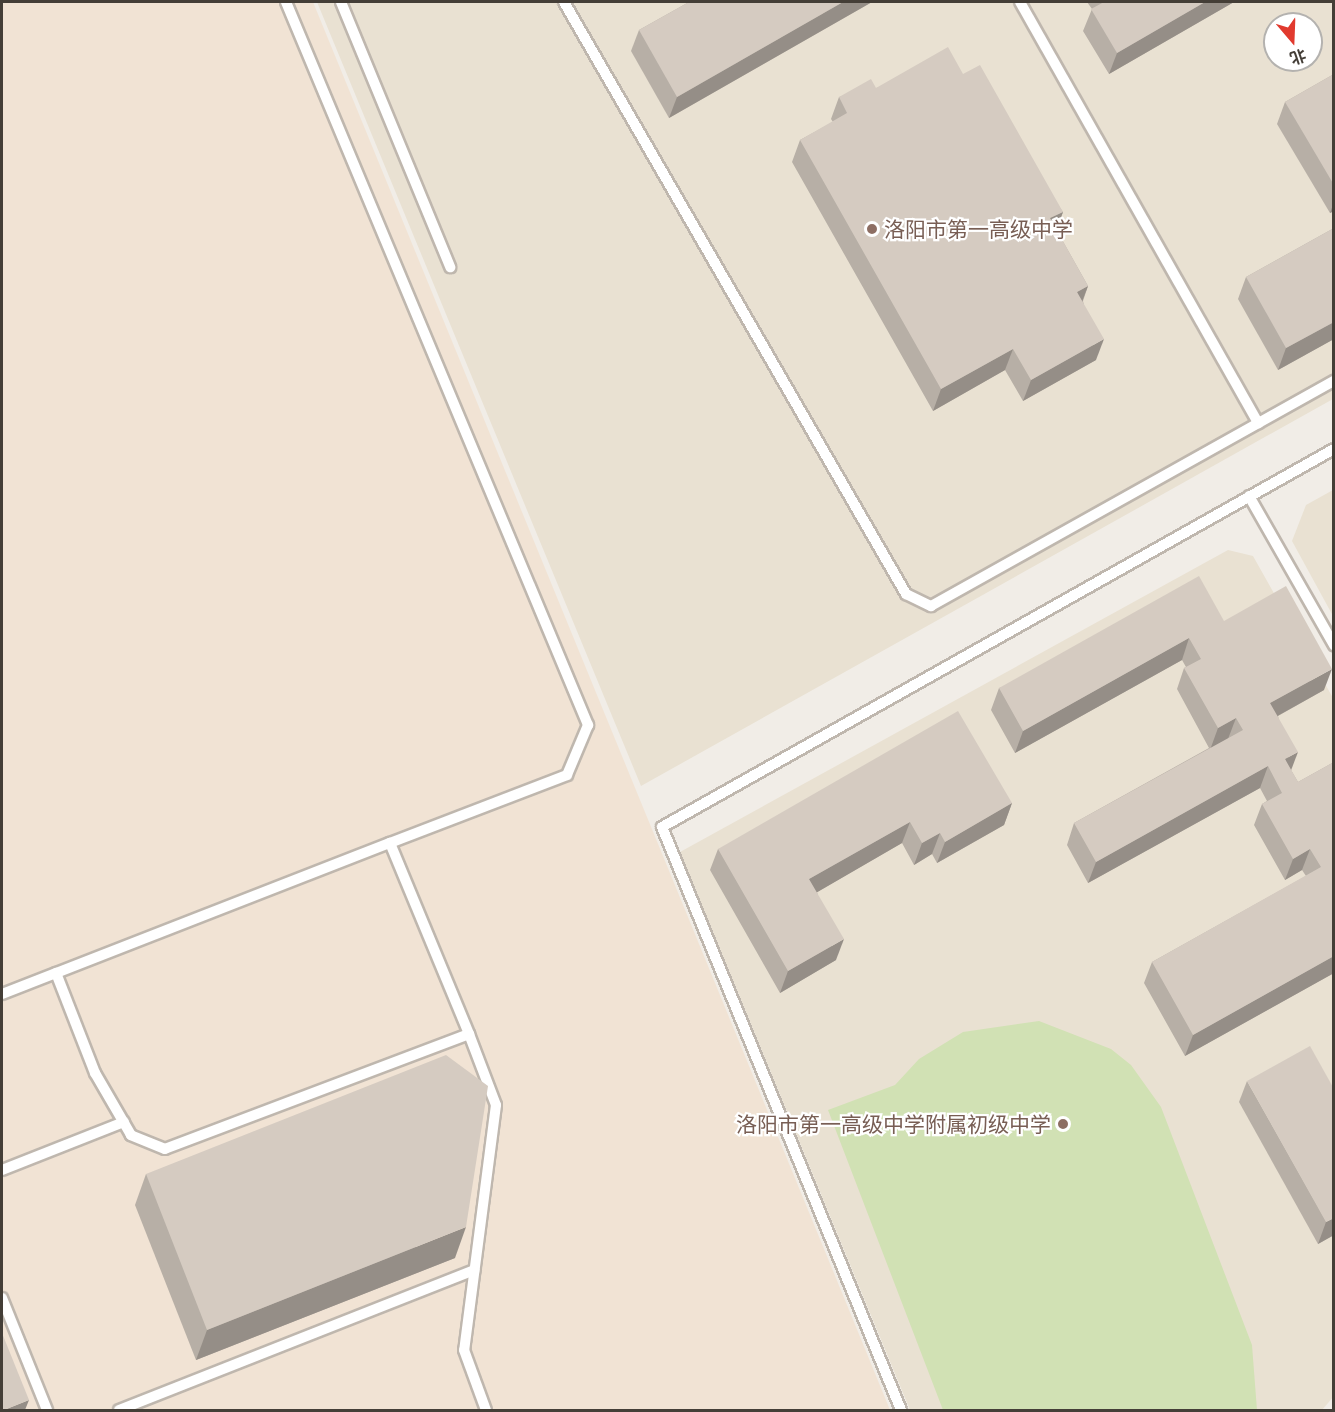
<!DOCTYPE html>
<meta charset="utf-8">
<style>
body{margin:0}
#map{position:relative;width:1335px;height:1412px;overflow:hidden;background:#f1ede7;font-family:"IBM Plex Sans","Noto Sans SC",sans-serif}
div>[style]{position:absolute}
[style*='--x']{left:calc(var(--x)*1px);top:calc(var(--y)*1px);width:calc(var(--w)*1px);rotate:calc(var(--a)*1deg)}
.commercial>*{inset:0;background:#f1e3d4}
.education>*{inset:0;background:#e9e1d2}
.green>*{inset:0;background:#d1e1b4}
.roads{filter:drop-shadow(2px 0 #bfb7ae) drop-shadow(-2px 0 #bfb7ae) drop-shadow(0 2px #bfb7ae) drop-shadow(0 -2px #bfb7ae)}
.lane>*{height:10px;margin:-5px;padding:0 5px;transform-origin:5px;border-radius:5px;background:#fff}
.wall>*{inset:0;background:#b7afa6}
.shaded-wall>*{inset:0;background:#958e87}
.building>*{inset:0;background:#d5cbc1}
.dots>*{width:16px;height:16px;translate:-50% -50%;box-sizing:border-box;border:3px solid #fff;border-radius:50%}
span{translate:-50% -50%;white-space:nowrap;text-align:center;line-height:1.15;-webkit-text-stroke:4.5px #fff;paint-order:stroke}
.education-label{font-size:21px;color:#785e54}
.left{translate:0 -50%;text-align:left}
.right{translate:-100% -50%;text-align:right}
.frame{position:absolute;inset:0;border:3px solid #443e37;pointer-events:none}
.north{position:absolute;left:1263px;top:12px;width:60px;height:60px;box-sizing:border-box;background:#fff;border:2px solid #b4b2af;border-radius:50%;rotate:161deg;font-size:16px;font-weight:700;line-height:24px;text-align:center;color:#443e37}
.north::after{content:'';display:block;margin:auto;width:21px;height:27px;background:#e13a2e;clip-path:polygon(50% 0,100% 100%,50% 72%,0 100%)}
</style>
<div id="map">
<div class="commercial">
<div style="clip-path:polygon(2px 2px,313px 2px,890px 1410px,2px 1410px)"></div>
</div>
<div class="education">
<div style="clip-path:polygon(evenodd,317px 2px,1333px 2px,1333px 399px,641px 786px,317px 2px,1275px 24px,1311px 24px,1311px 60px,1275px 60px,1275px 24px)"></div>
<div style="clip-path:polygon(1333px 490px,1333px 616px,1292px 541px,1306px 505px)"></div>
<div style="clip-path:polygon(1228px 550px,1253px 556px,1333px 698px,1334px 1396px,1322px 1410px,910px 1410px,680px 852px)"></div>
</div>
<div class="green">
<div style="clip-path:polygon(1039px 1021px,1111px 1049px,1131px 1065px,1161px 1107px,1252px 1345px,1257px 1410px,943px 1410px,828px 1110px,895px 1085px,919px 1059px,963px 1032px)"></div>
</div>
<div class="roads">
<div class="lane">
<div style="--x:286;--y:2;--w:784;--a:67.33"></div>
<div style="--x:588;--y:725;--w:54;--a:112.8"></div>
<div style="--x:567;--y:775;--w:190;--a:159"></div>
<div style="--x:341;--y:2;--w:287;--a:67.6"></div>
<div style="--x:564;--y:2;--w:684;--a:59.98"></div>
<div style="--x:906;--y:594;--w:28;--a:26"></div>
<div style="--x:931;--y:606;--w:462;--a:-29.2"></div>
<div style="--x:1020;--y:2;--w:484;--a:60.5"></div>
<div style="--x:1249;--y:496;--w:172;--a:60.3"></div>
<div style="--x:2;--y:994;--w:58;--a:-21.3"></div>
<div style="--x:469;--y:1034;--w:325;--a:159.3"></div>
<div style="--x:165;--y:1149;--w:37;--a:-158"></div>
<div style="--x:131;--y:1135;--w:72;--a:-120.1"></div>
<div style="--x:95;--y:1073;--w:107;--a:-111.3"></div>
<div style="--x:56;--y:973;--w:358;--a:-21.3"></div>
<div style="--x:390;--y:843;--w:207;--a:67.5"></div>
<div style="--x:469;--y:1034;--w:76;--a:69.2"></div>
<div style="--x:496;--y:1105;--w:247;--a:97.4"></div>
<div style="--x:464;--y:1350;--w:64;--a:69.9"></div>
<div style="--x:2;--y:1170;--w:131;--a:-21.5"></div>
<div style="--x:2;--y:1298;--w:121;--a:68.1"></div>
<div style="--x:119;--y:1410;--w:382;--a:-21.5"></div>
<div style="--x:901;--y:1410;--w:630;--a:-112.29"></div>
<div style="--x:662;--y:827;--w:771;--a:-29.36"></div>
</div>
</div>
<div class="wall">
<div style="clip-path:polygon(689px 2px,872px 2px,669px 118px,631px 51px,639px 30px)"></div>
<div style="clip-path:polygon(1087px 2px,1234px 2px,1109px 74px,1083px 31px,1092px 9px)"></div>
<div style="clip-path:polygon(963px 74px,1063px 212px,1056px 229px,1088px 286px,1083px 301px,1096px 360px,1023px 401px,1005px 370px,933px 411px,792px 162px,800px 140px,833px 122px,831px 119px,839px 97px,876px 88px)"></div>
<div style="clip-path:polygon(1334px 74px,1334px 211px,1330px 213px,1277px 124px,1285px 102px)"></div>
<div style="clip-path:polygon(1334px 228px,1334px 339px,1278px 370px,1238px 299px,1246px 277px)"></div>
<div style="clip-path:polygon(1224px 621px,1324px 690px,1278px 716px,1291px 770px,1298px 782px,1334px 762px,1334px 973px,1185px 1056px,1144px 983px,1152px 962px,1306px 876px,1302px 870px,1285px 880px,1254px 825px,1262px 804px,1267px 801px,1260px 788px,1088px 883px,1067px 845px,1074px 823px,1209px 748px,1177px 689px,1184px 668px,1186px 667px,1182px 660px,1015px 753px,991px 710px,999px 688px)"></div>
<div style="clip-path:polygon(1012px 803px,1004px 825px,937px 863px,932px 854px,914px 865px,902px 843px,817px 892px,836px 960px,780px 993px,710px 870px,718px 849px)"></div>
<div style="clip-path:polygon(1247px 1081px,1334px 1235px,1318px 1244px,1239px 1102px)"></div>
<div style="clip-path:polygon(146px 1174px,455px 1258px,196px 1360px,135px 1205px)"></div>
</div>
<div class="shaded-wall">
<div style="clip-path:polygon(843px 2px,872px 2px,669px 118px,677px 97px)"></div>
<div style="clip-path:polygon(1205px 2px,1234px 2px,1109px 74px,1117px 53px)"></div>
<div style="clip-path:polygon(1334px 202px,1334px 211px,1330px 213px)"></div>
<div style="clip-path:polygon(1063px 212px,1055px 233px,1050px 218px)"></div>
<div style="clip-path:polygon(1088px 286px,1080px 307px,1077px 292px)"></div>
<div style="clip-path:polygon(1334px 322px,1334px 339px,1278px 370px,1286px 348px)"></div>
<div style="clip-path:polygon(1104px 339px,1096px 360px,1023px 401px,1031px 380px)"></div>
<div style="clip-path:polygon(1013px 349px,1005px 370px,933px 411px,941px 389px)"></div>
<div style="clip-path:polygon(1189px 638px,1182px 660px,1015px 753px,1023px 731px)"></div>
<div style="clip-path:polygon(1332px 669px,1324px 690px,1263px 724px,1270px 703px)"></div>
<div style="clip-path:polygon(1236px 718px,1228px 739px,1210px 750px,1218px 728px)"></div>
<div style="clip-path:polygon(1298px 752px,1290px 773px,1285px 759px)"></div>
<div style="clip-path:polygon(1268px 766px,1260px 788px,1088px 883px,1096px 862px)"></div>
<div style="clip-path:polygon(1012px 803px,1004px 825px,937px 863px,945px 842px)"></div>
<div style="clip-path:polygon(910px 822px,902px 843px,802px 901px,809px 879px)"></div>
<div style="clip-path:polygon(940px 833px,932px 854px,914px 865px,922px 843px)"></div>
<div style="clip-path:polygon(1310px 849px,1302px 870px,1285px 880px,1293px 859px)"></div>
<div style="clip-path:polygon(844px 939px,836px 960px,780px 993px,788px 971px)"></div>
<div style="clip-path:polygon(1334px 956px,1334px 973px,1185px 1056px,1193px 1035px)"></div>
<div style="clip-path:polygon(1334px 1218px,1334px 1235px,1318px 1244px,1326px 1222px)"></div>
<div style="clip-path:polygon(466px 1227px,455px 1258px,196px 1360px,207px 1330px)"></div>
<div style="clip-path:polygon(29px 1400px,25px 1410px,4px 1410px)"></div>
</div>
<div class="building">
<div style="clip-path:polygon(689px 2px,843px 2px,677px 97px,639px 30px)"></div>
<div style="clip-path:polygon(1104px 2px,1205px 2px,1117px 53px,1091px 9px)"></div>
<div style="clip-path:polygon(948px 47px,963px 74px,980px 65px,1063px 212px,1050px 218px,1088px 286px,1077px 292px,1104px 339px,1031px 380px,1013px 349px,941px 389px,800px 140px,847px 113px,839px 97px,871px 79px,876px 88px)"></div>
<div style="clip-path:polygon(1334px 74px,1334px 185px,1285px 102px)"></div>
<div style="clip-path:polygon(1334px 228px,1334px 322px,1286px 348px,1246px 277px)"></div>
<div style="clip-path:polygon(1199px 576px,1224px 621px,1286px 586px,1332px 669px,1270px 703px,1298px 752px,1285px 759px,1298px 782px,1334px 762px,1334px 956px,1193px 1035px,1152px 962px,1321px 867px,1310px 849px,1293px 859px,1262px 804px,1282px 793px,1268px 766px,1096px 862px,1074px 823px,1243px 730px,1236px 718px,1218px 728px,1184px 668px,1201px 659px,1189px 638px,1023px 731px,999px 688px)"></div>
<div style="clip-path:polygon(958px 711px,1012px 803px,945px 842px,940px 833px,922px 843px,910px 822px,809px 879px,844px 939px,788px 971px,718px 849px)"></div>
<div style="clip-path:polygon(1310px 1046px,1334px 1089px,1334px 1218px,1326px 1222px,1247px 1081px)"></div>
<div style="clip-path:polygon(446px 1055px,488px 1086px,466px 1227px,207px 1330px,146px 1174px)"></div>
<div style="clip-path:polygon(2px 1333px,29px 1400px,4px 1410px,2px 1410px)"></div>
</div>
<div class="dots">
<div style="left:872px;top:229px;background:#8d6e63"></div>
<div style="left:1063px;top:1124px;background:#8d6e63"></div>
</div>
<div class="education-label">
<span class="left" style="left:884px;top:229px">洛阳市第一高级中学</span>
<span class="right" style="left:1051px;top:1124px">洛阳市第一高级中学附属初级中学</span>
</div>
<div class="frame"></div>
<div class="north">北</div>
</div>
